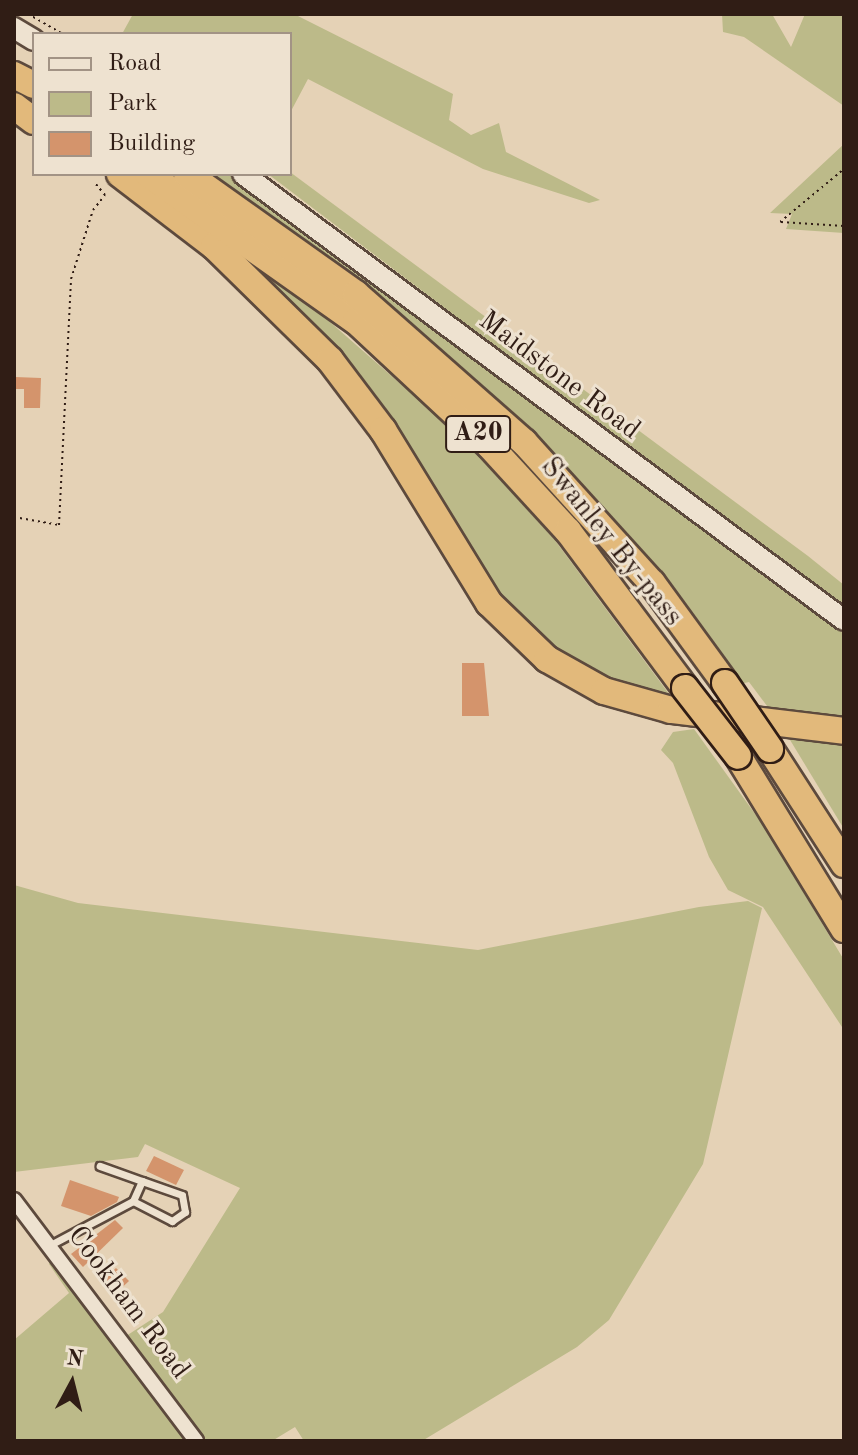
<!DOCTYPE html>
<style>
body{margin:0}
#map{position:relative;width:858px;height:1455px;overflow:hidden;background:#e5d2b6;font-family:"Old Standard TT",serif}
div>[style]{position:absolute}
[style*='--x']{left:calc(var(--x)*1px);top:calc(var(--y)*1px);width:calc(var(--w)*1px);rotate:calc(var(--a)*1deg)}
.green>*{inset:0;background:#bcba89}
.building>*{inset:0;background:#d4946c}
.path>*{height:2px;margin-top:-1px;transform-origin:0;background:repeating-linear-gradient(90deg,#301d15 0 2px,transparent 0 6px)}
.roads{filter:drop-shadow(2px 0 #5d4a3d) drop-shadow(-2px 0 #5d4a3d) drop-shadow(0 2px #5d4a3d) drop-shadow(0 -2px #5d4a3d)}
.lane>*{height:7px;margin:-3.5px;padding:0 3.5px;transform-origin:3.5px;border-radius:3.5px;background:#eee2d0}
.street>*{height:14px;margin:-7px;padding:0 7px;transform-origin:7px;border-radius:7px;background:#eee2d0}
.secondary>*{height:20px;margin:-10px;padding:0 10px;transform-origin:10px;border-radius:10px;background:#eee2d0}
.highway>*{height:26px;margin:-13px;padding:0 13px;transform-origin:13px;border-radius:13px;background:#e2b97b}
.bridges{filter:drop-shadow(2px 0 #301d15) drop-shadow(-2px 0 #301d15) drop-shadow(0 2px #301d15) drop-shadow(0 -2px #301d15)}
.highway-bridge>*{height:26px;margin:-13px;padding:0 13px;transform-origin:13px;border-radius:13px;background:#e2b97b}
span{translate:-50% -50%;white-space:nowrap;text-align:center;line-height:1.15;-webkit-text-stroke:6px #eee2d0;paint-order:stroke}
.shield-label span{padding:2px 6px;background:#eee2d0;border:2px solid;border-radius:6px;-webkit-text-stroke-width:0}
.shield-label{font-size:26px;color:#301d15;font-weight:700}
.street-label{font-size:28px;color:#301d15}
.frame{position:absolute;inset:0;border:16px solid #301d15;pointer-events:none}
.legend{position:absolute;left:32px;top:32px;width:260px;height:144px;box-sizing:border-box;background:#eee2d0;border:2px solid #a29385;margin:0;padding:10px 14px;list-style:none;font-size:24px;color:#301d15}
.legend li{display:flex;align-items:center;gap:16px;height:40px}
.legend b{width:40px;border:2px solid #a29385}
.north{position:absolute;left:32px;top:1343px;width:80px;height:80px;-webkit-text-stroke:6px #eee2d0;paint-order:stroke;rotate:7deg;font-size:22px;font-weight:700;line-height:32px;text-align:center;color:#301d15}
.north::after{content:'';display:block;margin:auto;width:28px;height:36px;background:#301d15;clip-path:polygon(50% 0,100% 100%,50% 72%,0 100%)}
</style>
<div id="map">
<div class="green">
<div style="clip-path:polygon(133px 14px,294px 14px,453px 94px,449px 120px,471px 135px,499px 123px,506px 152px,600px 200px,589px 203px,483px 169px,308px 79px,290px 113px,290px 34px,122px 34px)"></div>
<div style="clip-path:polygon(722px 14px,772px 14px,791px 47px,805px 14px,844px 14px,844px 106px,744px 37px,723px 32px)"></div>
<div style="clip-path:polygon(844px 144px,844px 233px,786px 229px,792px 214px,770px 213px)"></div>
<div style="clip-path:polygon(290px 172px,808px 556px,844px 585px,844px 611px,268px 174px)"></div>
<div style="clip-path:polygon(228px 174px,844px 634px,844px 723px,773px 714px,749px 682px,740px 684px,660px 573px,534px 434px,212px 177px)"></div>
<div style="clip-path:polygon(216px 236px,306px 301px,460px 436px,554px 539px,675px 702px,602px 680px,550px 650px,505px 610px,434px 498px)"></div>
<div style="clip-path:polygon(694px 729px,763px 825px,844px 960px,844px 1030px,763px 907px,728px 890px,709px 857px,673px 763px,661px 750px,673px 732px)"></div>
<div style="clip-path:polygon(784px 730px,844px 739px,844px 829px)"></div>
<div style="clip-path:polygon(14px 885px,78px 903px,478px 950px,699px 907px,748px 901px,762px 908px,703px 1164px,609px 1320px,577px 1347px,422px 1441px,304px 1441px,295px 1427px,272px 1441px,197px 1441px,123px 1338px,163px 1312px,240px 1188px,145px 1144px,138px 1157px,14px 1172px)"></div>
<div style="clip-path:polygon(53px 1250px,176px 1426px,186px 1441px,14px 1441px,14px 1340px,69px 1293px,49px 1264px)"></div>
</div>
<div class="building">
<div style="clip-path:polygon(15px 377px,41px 378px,40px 408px,24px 408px,24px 389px,15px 389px)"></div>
<div style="clip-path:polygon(462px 663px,484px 663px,489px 716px,462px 716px)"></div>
<div style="clip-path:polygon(154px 1156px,184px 1170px,176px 1185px,146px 1171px)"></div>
<div style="clip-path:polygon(70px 1180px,119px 1197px,117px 1202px,91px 1216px,61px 1206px)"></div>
<div style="clip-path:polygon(115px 1220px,123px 1228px,83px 1267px,71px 1254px)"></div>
<div style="clip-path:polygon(116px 1268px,129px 1281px,115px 1294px,103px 1280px)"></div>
</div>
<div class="path">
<div style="--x:28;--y:14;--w:40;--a:29.7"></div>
<div style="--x:780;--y:222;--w:83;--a:-39.6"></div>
<div style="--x:781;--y:222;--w:63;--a:3.6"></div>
<div style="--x:14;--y:517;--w:46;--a:10.1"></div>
<div style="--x:59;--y:525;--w:246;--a:-87.2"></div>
<div style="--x:71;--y:279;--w:72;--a:-72.3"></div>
<div style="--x:93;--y:210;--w:19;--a:-51"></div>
<div style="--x:105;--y:195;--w:16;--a:-130"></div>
</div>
<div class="roads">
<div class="lane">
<div style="--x:133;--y:1201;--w:44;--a:27.1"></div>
<div style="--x:172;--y:1221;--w:16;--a:-35"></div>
<div style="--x:185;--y:1212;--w:17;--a:-100"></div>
<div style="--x:182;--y:1195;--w:42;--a:-160.7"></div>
<div style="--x:52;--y:1244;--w:92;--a:-28"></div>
<div style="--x:133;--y:1201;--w:22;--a:-66"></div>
<div style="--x:142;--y:1181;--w:45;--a:-160.3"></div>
</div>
<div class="street">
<div style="--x:14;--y:1200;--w:302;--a:52.9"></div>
</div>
<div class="secondary">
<div style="--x:14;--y:28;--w:23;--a:31"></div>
<div style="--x:243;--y:174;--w:748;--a:36.58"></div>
</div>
<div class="highway">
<div style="--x:14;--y:75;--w:22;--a:27"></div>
<div style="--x:14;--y:106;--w:25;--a:37"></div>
<div style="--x:120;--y:174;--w:118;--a:37.5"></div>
<div style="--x:214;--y:246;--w:163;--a:44.5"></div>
<div style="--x:330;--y:360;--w:88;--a:52.9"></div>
<div style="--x:383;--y:430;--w:203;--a:58.5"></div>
<div style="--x:489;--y:603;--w:81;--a:44"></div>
<div style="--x:547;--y:659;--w:65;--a:29.3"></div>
<div style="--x:604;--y:691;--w:70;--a:15.8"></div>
<div style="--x:671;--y:710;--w:174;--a:6.9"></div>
<div style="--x:148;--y:174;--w:255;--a:35.3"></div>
<div style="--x:356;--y:321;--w:183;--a:43"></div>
<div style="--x:490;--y:446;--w:115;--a:47.5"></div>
<div style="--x:568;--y:531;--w:196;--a:53.3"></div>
<div style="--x:187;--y:174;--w:207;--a:35.4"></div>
<div style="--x:356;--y:294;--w:224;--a:41.4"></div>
<div style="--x:524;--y:442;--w:190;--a:47.8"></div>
<div style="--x:652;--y:583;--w:124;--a:53.9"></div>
<div style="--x:770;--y:749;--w:137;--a:57.2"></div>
<div style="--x:738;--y:756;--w:203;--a:58.5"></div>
</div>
</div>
<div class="bridges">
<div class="highway-bridge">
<div style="--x:725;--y:683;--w:80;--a:55.7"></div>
<div style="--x:685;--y:688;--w:86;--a:52.1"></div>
</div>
</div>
<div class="shield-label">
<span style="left:478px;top:434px">A20</span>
</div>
<div class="street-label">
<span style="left:559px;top:376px;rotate:37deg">Maidstone Road</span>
<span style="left:611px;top:542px;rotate:51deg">Swanley By-pass</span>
<span style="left:128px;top:1303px;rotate:53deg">Cookham Road</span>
</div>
<div class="frame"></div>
<ul class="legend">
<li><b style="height:10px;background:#eee2d0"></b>Road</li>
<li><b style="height:22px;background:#bcba89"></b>Park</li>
<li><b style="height:22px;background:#d4946c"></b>Building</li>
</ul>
<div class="north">N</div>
</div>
